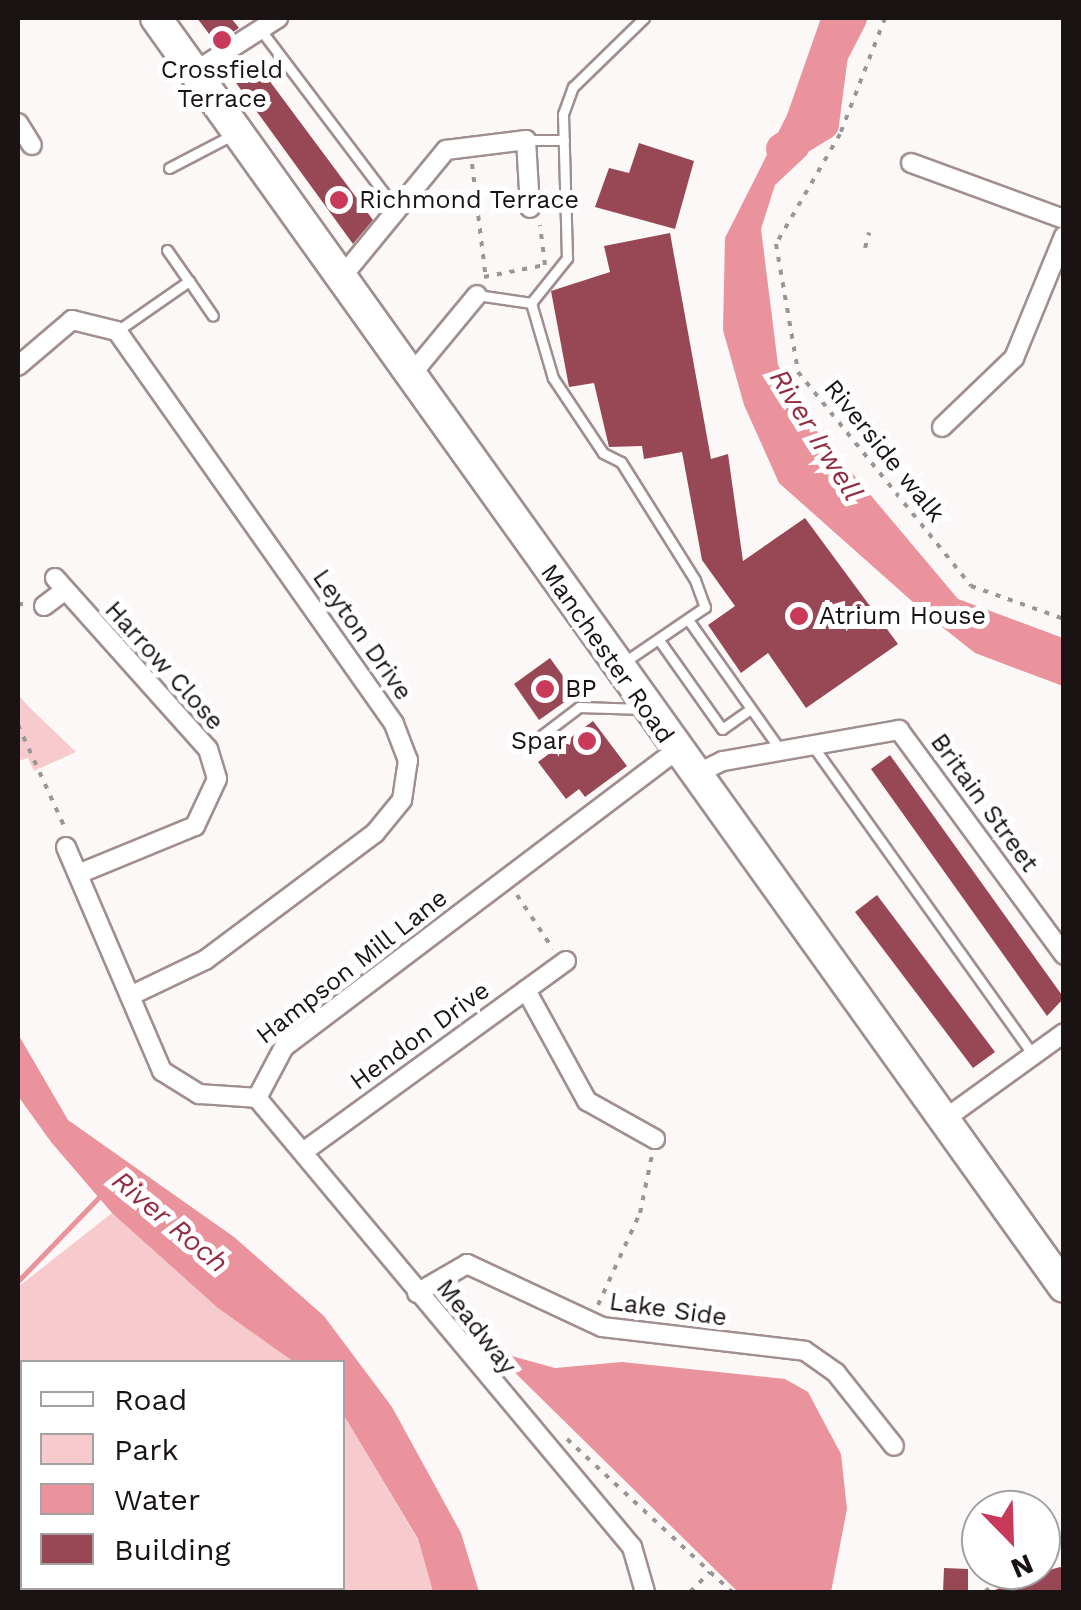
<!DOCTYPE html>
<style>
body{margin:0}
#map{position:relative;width:1081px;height:1610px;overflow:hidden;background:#fcf8f8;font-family:"Work Sans",sans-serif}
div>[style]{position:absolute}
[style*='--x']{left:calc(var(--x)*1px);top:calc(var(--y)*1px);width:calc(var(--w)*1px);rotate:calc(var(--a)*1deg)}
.green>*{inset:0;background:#f7cace}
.water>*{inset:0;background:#ea939d}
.stream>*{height:5px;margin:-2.5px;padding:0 2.5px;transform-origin:2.5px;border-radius:2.5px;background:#ea939d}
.river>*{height:32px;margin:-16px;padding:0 16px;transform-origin:16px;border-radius:16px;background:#ea939d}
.building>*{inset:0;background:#974854}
.path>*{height:4px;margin-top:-2px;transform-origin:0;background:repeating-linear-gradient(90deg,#9b9696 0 5px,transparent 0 13px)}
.roads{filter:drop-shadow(2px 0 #a18e8f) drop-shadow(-2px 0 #a18e8f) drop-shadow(0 2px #a18e8f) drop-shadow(0 -2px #a18e8f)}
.lane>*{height:9px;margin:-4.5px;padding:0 4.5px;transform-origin:4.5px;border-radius:4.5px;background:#fff}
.street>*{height:18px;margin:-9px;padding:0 9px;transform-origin:9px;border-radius:9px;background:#fff}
.highway>*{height:30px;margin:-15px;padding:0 15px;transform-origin:15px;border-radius:15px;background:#fff}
.dots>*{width:28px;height:28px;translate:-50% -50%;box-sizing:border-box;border:5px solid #fff;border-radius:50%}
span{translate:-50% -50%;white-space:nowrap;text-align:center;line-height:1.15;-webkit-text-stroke:10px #fff;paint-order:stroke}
.poi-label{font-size:25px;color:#1a1314}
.left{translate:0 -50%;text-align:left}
.right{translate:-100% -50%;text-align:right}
.street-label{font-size:25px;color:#1a1314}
.water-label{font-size:28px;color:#932d43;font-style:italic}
.frame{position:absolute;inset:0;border:20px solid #1a1314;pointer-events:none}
.legend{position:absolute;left:20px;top:1360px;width:325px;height:230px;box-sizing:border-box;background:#fff;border:2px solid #a3a1a1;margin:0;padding:12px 18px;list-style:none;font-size:30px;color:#1a1314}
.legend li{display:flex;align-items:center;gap:20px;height:50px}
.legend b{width:50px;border:2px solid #a3a1a1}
.north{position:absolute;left:961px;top:1490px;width:100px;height:100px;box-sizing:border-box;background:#fff;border:2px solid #a3a1a1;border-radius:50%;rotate:157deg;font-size:28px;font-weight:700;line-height:40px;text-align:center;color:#1a1314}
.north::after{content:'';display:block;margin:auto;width:35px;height:45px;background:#c9395a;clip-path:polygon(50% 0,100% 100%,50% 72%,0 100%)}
</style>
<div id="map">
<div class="green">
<div style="clip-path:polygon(18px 695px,30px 708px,76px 752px,34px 771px,28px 758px,18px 761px)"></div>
<div style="clip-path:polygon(112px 1213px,294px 1362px,22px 1362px,22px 1588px,342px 1588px,343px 1414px,418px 1540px,433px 1592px,18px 1592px,18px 1287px)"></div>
</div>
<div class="water">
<div style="clip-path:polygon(821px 18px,862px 18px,807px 155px,775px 185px,761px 229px,778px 365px,815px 429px,958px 599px,1063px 638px,1063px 686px,975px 653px,932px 619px,779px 483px,744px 405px,723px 330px,725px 238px,787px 115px)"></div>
<div style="clip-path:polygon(18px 1034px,68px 1120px,234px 1237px,324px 1316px,392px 1407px,461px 1533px,479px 1592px,433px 1592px,418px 1539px,343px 1414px,342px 1362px,294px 1362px,218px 1308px,112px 1213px,51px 1142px,18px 1096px)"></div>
<div style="clip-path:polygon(493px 1351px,555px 1368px,622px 1362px,785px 1379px,808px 1392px,841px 1454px,847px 1509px,831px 1592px,738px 1592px)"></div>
</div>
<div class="stream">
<div style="--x:18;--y:1281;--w:122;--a:-46"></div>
</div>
<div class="river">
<div style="--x:782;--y:149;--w:48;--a:-31.4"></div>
<div style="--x:823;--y:124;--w:70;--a:-82.6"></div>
<div style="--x:832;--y:55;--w:42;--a:-62.8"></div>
</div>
<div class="building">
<div style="clip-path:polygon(197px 18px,231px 18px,239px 28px,216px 43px)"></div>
<div style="clip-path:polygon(254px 60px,373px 220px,353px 244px,231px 76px)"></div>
<div style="clip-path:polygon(639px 143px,694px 161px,675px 229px,595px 207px,609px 168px,629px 173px)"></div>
<div style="clip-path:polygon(670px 233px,711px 459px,728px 454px,743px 561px,805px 518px,898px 644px,806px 708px,768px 653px,741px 673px,708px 625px,735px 606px,702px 560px,682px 452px,644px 459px,642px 446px,609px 447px,594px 383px,569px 387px,551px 291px,610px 272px,604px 246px)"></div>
<div style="clip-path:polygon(550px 658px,576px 694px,539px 720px,514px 684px)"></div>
<div style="clip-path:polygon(593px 721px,627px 766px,585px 797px,579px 789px,566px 799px,538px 762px)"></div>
<div style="clip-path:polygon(890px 755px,1064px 998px,1047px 1016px,871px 769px)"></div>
<div style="clip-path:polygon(877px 895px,995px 1052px,973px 1068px,855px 912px)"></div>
<div style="clip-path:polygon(1064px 1566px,1064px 1592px,990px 1592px,1034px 1574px)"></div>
<div style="clip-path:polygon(944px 1568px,968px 1569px,968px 1592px,943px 1592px)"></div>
</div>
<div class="path">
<div style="--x:885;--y:18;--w:124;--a:111.2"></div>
<div style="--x:840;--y:134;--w:127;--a:120.2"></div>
<div style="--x:776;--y:244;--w:130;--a:80.2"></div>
<div style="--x:798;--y:372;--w:275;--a:51"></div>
<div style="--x:971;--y:586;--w:99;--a:19.5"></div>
<div style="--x:472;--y:164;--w:109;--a:83.1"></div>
<div style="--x:865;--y:248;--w:16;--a:-75"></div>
<div style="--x:484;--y:277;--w:62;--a:-11.1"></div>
<div style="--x:545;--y:265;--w:40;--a:-97.1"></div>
<div style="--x:18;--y:605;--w:11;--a:-15"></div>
<div style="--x:18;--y:725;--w:113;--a:65.5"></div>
<div style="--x:517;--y:895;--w:65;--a:56.3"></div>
<div style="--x:598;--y:1305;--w:101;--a:-65.5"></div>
<div style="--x:640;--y:1213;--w:59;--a:-78.3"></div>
<div style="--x:567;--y:1439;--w:195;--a:42.9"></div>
<div style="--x:1041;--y:1556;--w:25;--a:-21"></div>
<div style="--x:690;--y:1592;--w:28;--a:-45"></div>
<div style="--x:710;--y:1572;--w:30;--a:42"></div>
<div style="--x:985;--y:1592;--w:32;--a:-44"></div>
</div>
<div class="roads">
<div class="lane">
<div style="--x:260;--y:29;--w:227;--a:52.9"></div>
<div style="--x:526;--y:140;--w:38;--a:0"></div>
<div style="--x:169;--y:168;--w:73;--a:-27.6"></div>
<div style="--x:167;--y:250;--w:38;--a:55"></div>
<div style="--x:477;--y:295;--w:55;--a:8.4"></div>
<div style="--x:531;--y:303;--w:78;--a:73.7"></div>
<div style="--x:553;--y:378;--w:90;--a:56.3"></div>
<div style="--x:603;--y:453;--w:20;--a:27"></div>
<div style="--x:621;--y:462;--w:139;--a:57.9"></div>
<div style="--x:695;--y:580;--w:29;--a:70"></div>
<div style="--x:705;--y:607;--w:99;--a:145.7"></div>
<div style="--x:531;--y:303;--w:58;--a:-51.3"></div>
<div style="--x:567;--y:258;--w:144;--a:-91.6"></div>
<div style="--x:563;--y:114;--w:29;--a:-70"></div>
<div style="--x:573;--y:87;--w:99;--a:-44.2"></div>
<div style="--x:117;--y:331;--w:88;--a:-34.8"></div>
<div style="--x:189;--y:281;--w:42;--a:55.6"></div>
<div style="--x:689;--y:621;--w:159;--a:54.7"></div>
<div style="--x:659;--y:640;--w:109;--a:54.7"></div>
<div style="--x:722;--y:729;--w:35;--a:-35"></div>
<div style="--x:529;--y:745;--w:63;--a:-37.2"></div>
<div style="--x:579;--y:707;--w:65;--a:1.8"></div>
<div style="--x:815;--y:749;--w:376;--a:54.5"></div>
</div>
<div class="street">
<div style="--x:194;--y:72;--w:100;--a:-32.7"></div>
<div style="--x:18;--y:123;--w:26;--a:58"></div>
<div style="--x:911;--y:163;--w:163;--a:20.1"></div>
<div style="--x:340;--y:279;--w:167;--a:-50.6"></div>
<div style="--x:446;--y:150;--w:81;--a:-7.1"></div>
<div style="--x:526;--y:140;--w:68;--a:86.6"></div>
<div style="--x:18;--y:366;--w:71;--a:-40.4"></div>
<div style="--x:72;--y:320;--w:46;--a:13.7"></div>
<div style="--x:117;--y:331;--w:481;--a:54.8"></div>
<div style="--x:394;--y:724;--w:39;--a:69"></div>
<div style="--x:408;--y:760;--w:40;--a:98.5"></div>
<div style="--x:402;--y:800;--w:43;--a:129.3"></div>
<div style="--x:375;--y:833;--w:212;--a:143.2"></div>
<div style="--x:205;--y:960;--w:83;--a:154.4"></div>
<div style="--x:410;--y:376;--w:105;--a:-50.4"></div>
<div style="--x:942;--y:427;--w:100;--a:-43.8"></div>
<div style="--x:1014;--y:358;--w:132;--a:-67.7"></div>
<div style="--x:55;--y:578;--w:229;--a:48.2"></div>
<div style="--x:208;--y:749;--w:31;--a:73"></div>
<div style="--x:217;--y:779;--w:52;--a:115.1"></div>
<div style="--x:195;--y:826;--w:126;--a:157.7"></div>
<div style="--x:44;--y:606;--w:25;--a:-37"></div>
<div style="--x:694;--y:775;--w:32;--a:-26"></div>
<div style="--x:723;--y:761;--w:179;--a:-10"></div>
<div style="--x:899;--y:730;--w:279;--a:53.7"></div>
<div style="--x:66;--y:847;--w:244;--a:66.8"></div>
<div style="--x:162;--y:1071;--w:44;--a:31.9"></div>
<div style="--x:199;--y:1094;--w:58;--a:3.9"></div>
<div style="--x:526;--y:990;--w:127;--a:61.2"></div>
<div style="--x:587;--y:1101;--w:78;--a:29.2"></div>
<div style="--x:257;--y:1098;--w:585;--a:50.13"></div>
<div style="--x:632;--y:1547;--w:47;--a:73.9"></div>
<div style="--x:257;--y:1098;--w:58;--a:-62.1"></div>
<div style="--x:284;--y:1047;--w:492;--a:-37.1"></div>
<div style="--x:942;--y:1121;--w:150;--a:-35.8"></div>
<div style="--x:303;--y:1152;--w:325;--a:-36"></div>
<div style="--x:417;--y:1293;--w:58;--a:-30.1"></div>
<div style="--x:467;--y:1264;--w:149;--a:25"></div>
<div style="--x:602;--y:1327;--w:204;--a:6.7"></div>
<div style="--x:805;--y:1351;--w:38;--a:35"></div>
<div style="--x:836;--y:1373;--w:93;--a:51.5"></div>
</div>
<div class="highway">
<div style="--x:156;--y:18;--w:1560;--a:54.42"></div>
</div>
</div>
<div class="dots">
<div style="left:222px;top:40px;background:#c9395a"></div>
<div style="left:339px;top:200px;background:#c9395a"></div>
<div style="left:799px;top:616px;background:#c9395a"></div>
<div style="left:545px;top:689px;background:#c9395a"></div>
<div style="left:587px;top:741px;background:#c9395a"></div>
</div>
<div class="poi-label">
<span style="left:222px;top:85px">Crossfield<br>Terrace</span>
<span class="left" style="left:359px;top:200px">Richmond Terrace</span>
<span class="left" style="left:819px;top:616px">Atrium House</span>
<span class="left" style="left:565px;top:689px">BP</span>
<span class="right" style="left:567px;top:741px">Spar</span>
</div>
<div class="street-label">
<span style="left:884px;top:451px;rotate:51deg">Riverside walk</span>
<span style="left:362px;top:635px;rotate:55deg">Leyton Drive</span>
<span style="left:607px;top:654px;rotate:55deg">Manchester Road</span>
<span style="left:164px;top:666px;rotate:48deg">Harrow Close</span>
<span style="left:984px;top:803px;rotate:54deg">Britain Street</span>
<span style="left:352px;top:967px;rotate:-38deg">Hampson Mill Lane</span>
<span style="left:420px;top:1036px;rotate:-36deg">Hendon Drive</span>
<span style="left:668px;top:1310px;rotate:8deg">Lake Side</span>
<span style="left:476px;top:1327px;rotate:52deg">Meadway</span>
</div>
<div class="water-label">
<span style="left:816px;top:435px;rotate:58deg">River Irwell</span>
<span style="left:170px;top:1222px;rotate:40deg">River Roch</span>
</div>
<div class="frame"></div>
<ul class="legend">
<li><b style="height:12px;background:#fff"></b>Road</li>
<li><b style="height:28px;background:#f7cace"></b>Park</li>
<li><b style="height:28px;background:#ea939d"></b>Water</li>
<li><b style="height:28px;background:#974854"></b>Building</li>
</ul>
<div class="north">N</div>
</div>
